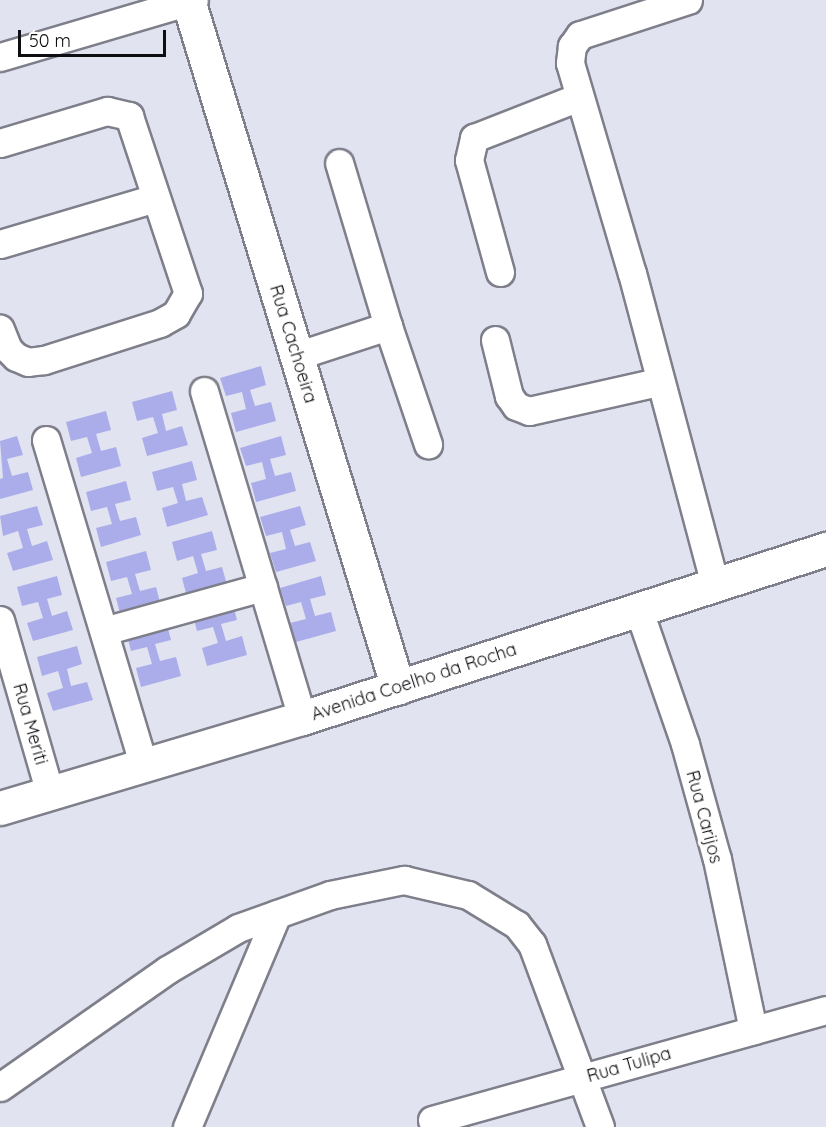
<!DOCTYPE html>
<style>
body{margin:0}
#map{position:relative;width:826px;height:1127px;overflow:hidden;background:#e2e3f0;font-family:Quicksand,sans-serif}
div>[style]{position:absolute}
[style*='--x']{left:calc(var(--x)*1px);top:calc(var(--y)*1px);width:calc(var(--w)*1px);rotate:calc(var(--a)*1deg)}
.building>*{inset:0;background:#aaadea}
.roads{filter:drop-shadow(2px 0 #7e7f8a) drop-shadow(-2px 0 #7e7f8a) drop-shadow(0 2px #7e7f8a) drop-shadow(0 -2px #7e7f8a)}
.minor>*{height:27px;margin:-13.5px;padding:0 13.5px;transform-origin:13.5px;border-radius:13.5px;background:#fff}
.major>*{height:33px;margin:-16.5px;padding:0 16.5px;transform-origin:16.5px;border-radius:16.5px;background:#fff}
span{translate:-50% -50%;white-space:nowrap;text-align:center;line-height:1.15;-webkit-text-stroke:6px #fff;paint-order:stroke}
.street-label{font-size:18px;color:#0e0e12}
.scale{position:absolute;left:18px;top:30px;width:148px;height:27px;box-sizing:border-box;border:3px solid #0e0e12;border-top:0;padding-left:8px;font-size:18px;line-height:21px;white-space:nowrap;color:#0e0e12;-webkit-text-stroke:4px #fff;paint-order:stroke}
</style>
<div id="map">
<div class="building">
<div style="clip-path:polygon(261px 366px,266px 385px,250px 390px,255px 406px,271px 402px,276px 421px,236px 432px,231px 413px,246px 409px,242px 392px,226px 396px,220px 378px)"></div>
<div style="clip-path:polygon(172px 391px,177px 410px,162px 414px,166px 431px,182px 426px,188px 445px,147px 456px,142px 438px,158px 433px,153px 417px,137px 421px,132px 402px)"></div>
<div style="clip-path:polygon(106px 411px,111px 430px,96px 434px,101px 451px,116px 447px,121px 466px,81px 477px,76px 458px,92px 453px,87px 437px,71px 441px,66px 422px)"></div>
<div style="clip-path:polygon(17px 436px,23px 455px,7px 459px,12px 476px,28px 472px,33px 490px,0 499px,0 479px,3px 478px,0 441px)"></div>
<div style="clip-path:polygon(281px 436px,286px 455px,270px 459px,275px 476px,291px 472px,296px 491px,256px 502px,251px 483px,266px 479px,262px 462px,246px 466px,240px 448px)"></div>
<div style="clip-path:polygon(192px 461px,197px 480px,182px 484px,186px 501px,202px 497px,208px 515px,167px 527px,162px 508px,178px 503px,173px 487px,157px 491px,152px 472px)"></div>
<div style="clip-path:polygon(126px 481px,131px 500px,115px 504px,120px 521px,136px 517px,141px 535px,101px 547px,96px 528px,112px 524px,107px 507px,91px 511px,86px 492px)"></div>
<div style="clip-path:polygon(37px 506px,43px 525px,27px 529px,32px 546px,47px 541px,53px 560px,13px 571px,7px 553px,23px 548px,18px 531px,3px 536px,0 516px)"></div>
<div style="clip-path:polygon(300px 506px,306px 525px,290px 530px,295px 546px,310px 542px,316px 561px,276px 572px,270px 553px,286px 549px,282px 532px,266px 536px,260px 517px)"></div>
<div style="clip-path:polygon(212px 531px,217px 550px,201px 554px,206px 571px,222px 567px,227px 585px,187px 597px,182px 578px,198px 573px,193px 556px,177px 561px,172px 542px)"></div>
<div style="clip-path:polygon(146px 551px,151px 570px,135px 574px,140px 591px,156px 587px,161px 606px,121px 617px,116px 598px,132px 594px,127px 577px,111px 581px,106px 562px)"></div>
<div style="clip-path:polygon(57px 576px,62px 595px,47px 599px,52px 616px,67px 611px,73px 630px,33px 641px,27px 623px,43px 618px,38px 602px,22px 606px,17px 587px)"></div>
<div style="clip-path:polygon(321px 576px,326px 595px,310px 599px,315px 616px,331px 612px,336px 631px,296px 642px,290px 623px,306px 619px,301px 602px,286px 606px,280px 588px)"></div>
<div style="clip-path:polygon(232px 601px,237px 620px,221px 624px,226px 641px,242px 636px,247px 655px,207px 666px,202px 648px,218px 643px,213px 627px,197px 631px,192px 612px)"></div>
<div style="clip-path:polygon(166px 621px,171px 640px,155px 644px,160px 661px,176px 657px,181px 676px,141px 687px,136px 668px,152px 664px,147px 647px,131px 651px,126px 632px)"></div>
<div style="clip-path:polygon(77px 646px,82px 664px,67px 669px,71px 686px,87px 682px,93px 700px,53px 711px,47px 693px,63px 688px,58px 671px,42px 676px,37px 657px)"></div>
</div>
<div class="roads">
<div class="minor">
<div style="--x:688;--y:0;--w:114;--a:162"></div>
<div style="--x:580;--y:35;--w:14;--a:126"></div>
<div style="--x:572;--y:46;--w:17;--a:97"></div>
<div style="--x:570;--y:63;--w:219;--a:73.6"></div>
<div style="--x:632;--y:273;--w:322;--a:75.1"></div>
<div style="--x:0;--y:57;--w:202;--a:-16.4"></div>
<div style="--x:0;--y:143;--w:112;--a:-16.7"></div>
<div style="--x:107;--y:111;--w:23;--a:13"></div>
<div style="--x:129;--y:116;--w:187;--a:71.6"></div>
<div style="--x:188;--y:293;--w:24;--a:120"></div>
<div style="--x:176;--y:314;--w:18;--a:151"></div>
<div style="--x:160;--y:323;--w:122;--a:162.3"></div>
<div style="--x:44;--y:360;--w:16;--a:173"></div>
<div style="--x:28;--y:362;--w:13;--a:-157"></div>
<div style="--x:16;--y:357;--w:11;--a:-135"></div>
<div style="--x:8;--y:349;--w:22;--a:-112"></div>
<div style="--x:0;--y:244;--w:162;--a:-16.5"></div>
<div style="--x:500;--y:272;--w:116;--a:-105.5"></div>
<div style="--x:469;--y:160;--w:23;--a:-77"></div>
<div style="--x:474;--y:138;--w:113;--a:-21.3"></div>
<div style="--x:388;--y:326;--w:125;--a:71.3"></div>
<div style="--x:495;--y:340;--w:58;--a:76"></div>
<div style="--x:509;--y:396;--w:12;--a:55"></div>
<div style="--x:516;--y:406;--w:14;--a:21"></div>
<div style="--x:529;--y:411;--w:132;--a:-12.7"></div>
<div style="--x:296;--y:356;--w:97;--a:-18.1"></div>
<div style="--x:388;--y:326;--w:170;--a:-106.7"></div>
<div style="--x:204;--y:391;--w:341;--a:73.3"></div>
<div style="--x:46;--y:440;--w:340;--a:73.3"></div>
<div style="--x:638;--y:608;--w:144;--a:70.9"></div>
<div style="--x:685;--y:744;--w:119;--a:74.5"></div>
<div style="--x:717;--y:859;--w:175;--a:78.1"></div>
<div style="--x:0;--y:620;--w:180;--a:73.9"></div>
<div style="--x:104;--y:631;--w:165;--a:-15.5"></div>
<div style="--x:0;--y:1087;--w:204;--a:-35"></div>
<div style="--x:167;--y:970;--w:82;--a:-30.6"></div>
<div style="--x:238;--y:928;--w:98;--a:-19.7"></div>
<div style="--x:330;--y:895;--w:76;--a:-11.5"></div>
<div style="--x:404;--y:880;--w:66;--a:13.2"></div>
<div style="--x:468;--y:895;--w:57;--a:31.5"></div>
<div style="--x:517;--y:925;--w:24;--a:52"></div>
<div style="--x:532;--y:944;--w:195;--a:69.6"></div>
<div style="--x:432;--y:1120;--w:409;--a:-15.6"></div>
<div style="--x:187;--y:1127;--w:231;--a:-67.1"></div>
</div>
<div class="major">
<div style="--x:188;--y:0;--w:719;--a:73.03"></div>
<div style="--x:0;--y:808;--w:315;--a:-16.6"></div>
<div style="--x:302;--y:718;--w:551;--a:-17.88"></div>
</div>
</div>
<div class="street-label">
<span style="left:293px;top:344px;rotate:73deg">Rua Cachoeira</span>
<span style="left:414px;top:682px;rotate:-18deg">Avenida Coelho da Rocha</span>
<span style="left:30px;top:724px;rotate:74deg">Rua Meriti</span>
<span style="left:704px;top:817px;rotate:75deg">Rua Carijos</span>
<span style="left:629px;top:1065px;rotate:-16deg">Rua Tulipa</span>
</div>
<div class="scale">50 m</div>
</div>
